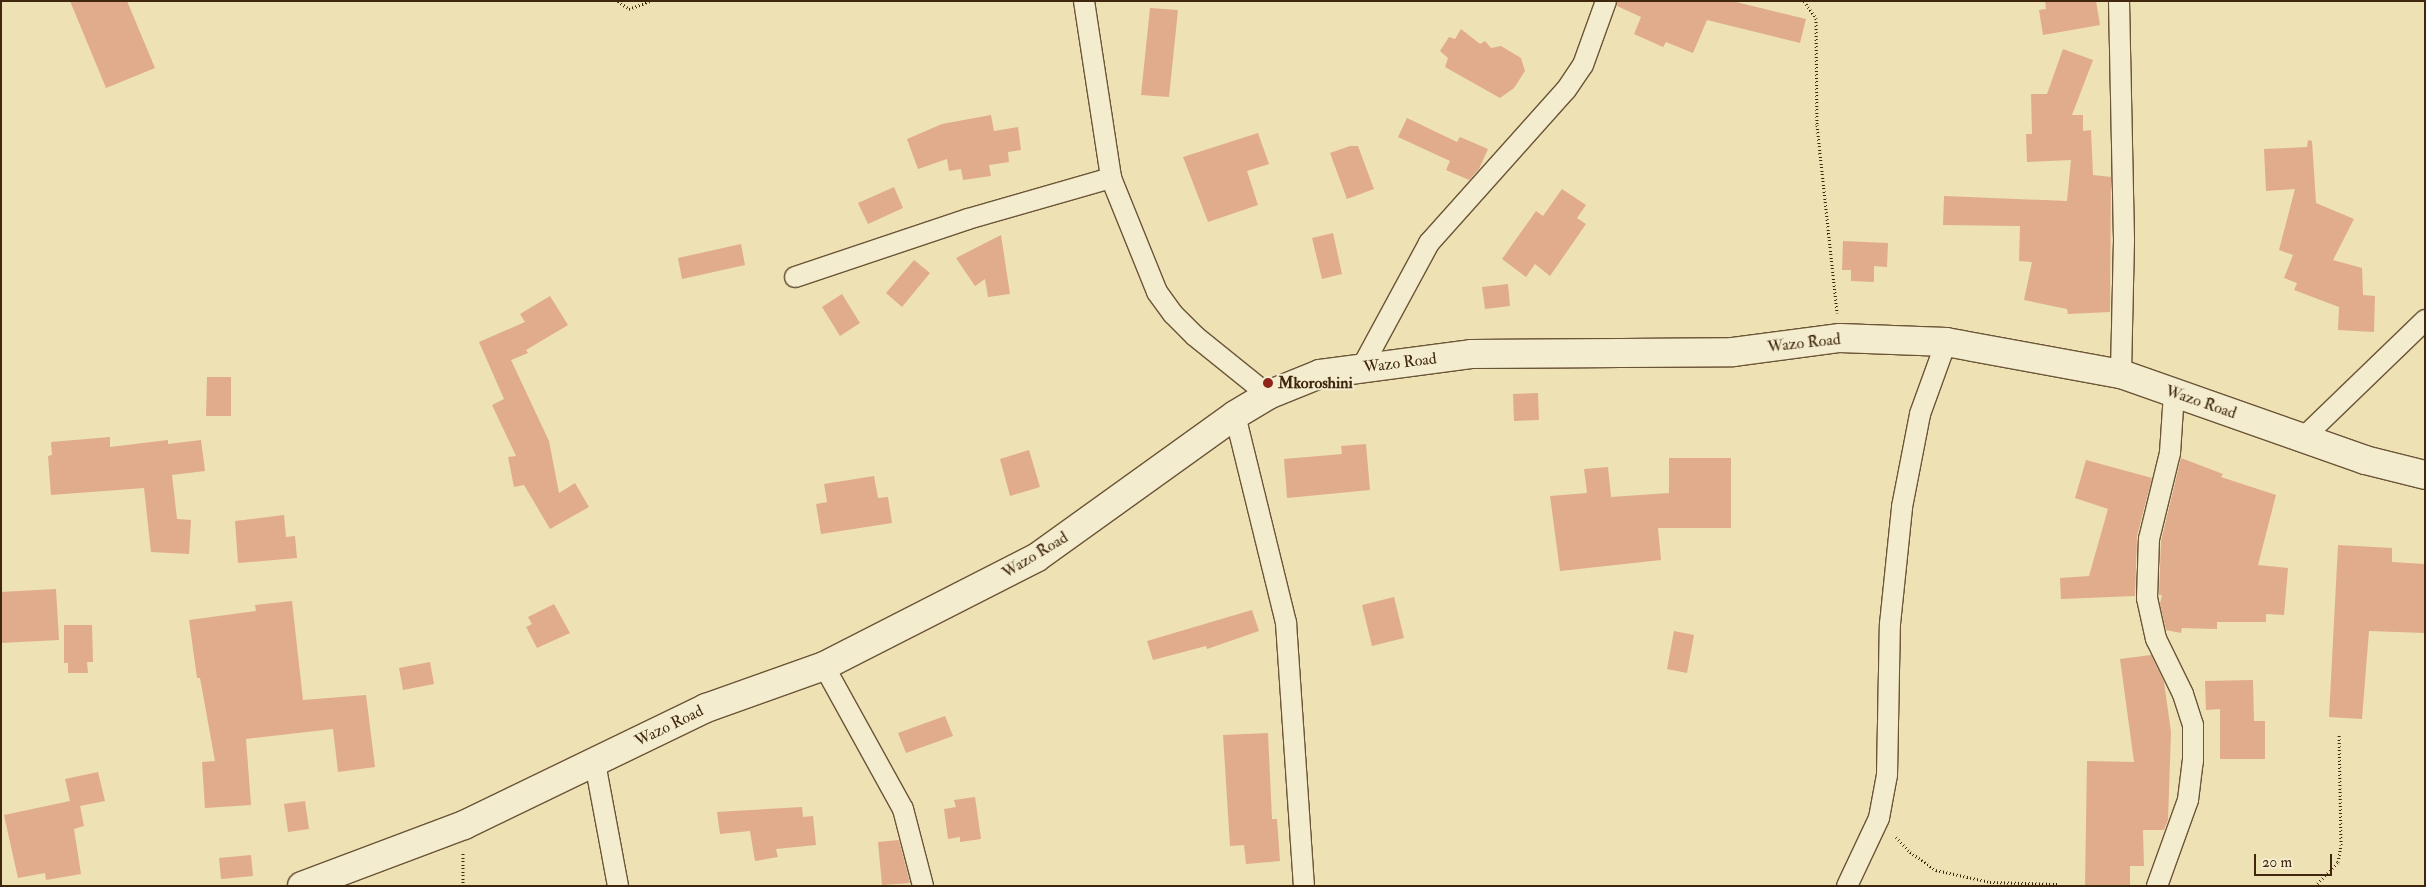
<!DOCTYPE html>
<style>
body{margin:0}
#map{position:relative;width:2426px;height:887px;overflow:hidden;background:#eee1b4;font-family:"IM FELL Double Pica",serif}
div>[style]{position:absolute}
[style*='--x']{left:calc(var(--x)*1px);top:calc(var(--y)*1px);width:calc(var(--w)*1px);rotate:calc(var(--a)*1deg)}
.building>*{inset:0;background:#e1ac8b}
.path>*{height:3px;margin-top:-1.5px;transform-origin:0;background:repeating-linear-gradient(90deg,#3f260d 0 1px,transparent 0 3.5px)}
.roads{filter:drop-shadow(1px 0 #6b5537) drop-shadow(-1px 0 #6b5537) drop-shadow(0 1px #6b5537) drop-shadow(0 -1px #6b5537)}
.minor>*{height:20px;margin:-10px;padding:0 10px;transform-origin:10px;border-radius:10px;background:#f4ecce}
.secondary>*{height:28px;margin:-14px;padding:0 14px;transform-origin:14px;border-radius:14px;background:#f4ecce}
.dots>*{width:14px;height:14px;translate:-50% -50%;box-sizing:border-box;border:2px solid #f4ecce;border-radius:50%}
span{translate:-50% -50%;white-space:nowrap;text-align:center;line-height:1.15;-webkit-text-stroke:4px #f4ecce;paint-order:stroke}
.street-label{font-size:16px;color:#3f260d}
.poi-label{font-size:16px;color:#3f260d;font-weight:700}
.left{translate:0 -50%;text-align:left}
.frame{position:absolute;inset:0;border:2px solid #3f260d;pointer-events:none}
.scale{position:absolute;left:2254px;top:854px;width:78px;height:22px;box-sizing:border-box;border:2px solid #3f260d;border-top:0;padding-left:6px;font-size:15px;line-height:18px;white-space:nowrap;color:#3f260d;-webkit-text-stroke:4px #f4ecce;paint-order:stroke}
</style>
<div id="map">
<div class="building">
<div style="clip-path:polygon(70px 1px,127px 1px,155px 68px,106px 88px)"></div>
<div style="clip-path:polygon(1618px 1px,1732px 1px,1806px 19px,1800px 43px,1707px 20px,1693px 53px,1666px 42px,1663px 47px,1634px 34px,1641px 17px,1617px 6px)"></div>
<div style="clip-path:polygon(2045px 1px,2096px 1px,2100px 25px,2043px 35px,2039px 10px,2046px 9px)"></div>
<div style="clip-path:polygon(1150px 8px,1178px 10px,1169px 97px,1141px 95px)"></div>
<div style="clip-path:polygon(1461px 29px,1480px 44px,1485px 41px,1491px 48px,1501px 46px,1521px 58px,1525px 71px,1514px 88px,1500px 98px,1445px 67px,1448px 58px,1440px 51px,1449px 37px,1455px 39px)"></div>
<div style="clip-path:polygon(2063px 49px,2093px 60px,2072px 115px,2083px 115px,2083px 131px,2091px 130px,2093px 175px,2111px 177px,2110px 312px,2068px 314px,2067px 309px,2024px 300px,2032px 262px,2019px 261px,2020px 226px,1943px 225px,1944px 196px,2067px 201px,2071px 160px,2027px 162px,2026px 134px,2032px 134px,2031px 94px,2047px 94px)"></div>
<div style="clip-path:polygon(991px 115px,994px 131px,1018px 127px,1021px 150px,1008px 152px,1009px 162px,989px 165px,991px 176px,963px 180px,961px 169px,949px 171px,947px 159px,918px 169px,907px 139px,942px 124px)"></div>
<div style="clip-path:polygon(1407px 118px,1457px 142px,1460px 137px,1488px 149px,1479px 169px,1469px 180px,1446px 170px,1450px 161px,1398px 137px)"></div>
<div style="clip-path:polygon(1258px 133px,1269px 164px,1247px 171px,1258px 205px,1208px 222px,1183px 157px)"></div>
<div style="clip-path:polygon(2308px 140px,2312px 141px,2316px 203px,2354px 219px,2333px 260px,2362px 268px,2363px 295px,2375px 296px,2374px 332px,2338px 330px,2339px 307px,2294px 290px,2297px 283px,2284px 278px,2293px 255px,2279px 250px,2295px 189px,2266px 191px,2264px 149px,2307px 147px)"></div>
<div style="clip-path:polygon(1350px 146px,1358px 146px,1374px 189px,1347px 199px,1330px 153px)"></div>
<div style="clip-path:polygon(894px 187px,903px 208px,868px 224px,858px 203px)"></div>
<div style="clip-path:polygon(1562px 189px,1586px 205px,1577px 218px,1586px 224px,1550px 276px,1535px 264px,1526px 277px,1502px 259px,1536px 211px,1543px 216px)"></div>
<div style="clip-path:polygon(1333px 233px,1342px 274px,1322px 279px,1312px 238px)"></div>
<div style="clip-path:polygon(1001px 235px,1010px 294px,988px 297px,985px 279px,975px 286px,956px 258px)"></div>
<div style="clip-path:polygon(1843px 241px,1888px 243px,1887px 267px,1874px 266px,1874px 282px,1851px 281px,1851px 270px,1842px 270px)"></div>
<div style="clip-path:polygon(741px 244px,745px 265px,682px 279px,678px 258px)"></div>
<div style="clip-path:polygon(914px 260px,930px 273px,902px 307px,886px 293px)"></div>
<div style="clip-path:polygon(1508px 284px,1510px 306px,1485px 309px,1482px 287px)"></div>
<div style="clip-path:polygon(842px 294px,860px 323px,840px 336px,822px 307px)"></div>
<div style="clip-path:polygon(550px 296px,568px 325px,526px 350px,528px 353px,511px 360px,549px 441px,559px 493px,575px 483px,589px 507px,550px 529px,524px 485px,514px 487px,508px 457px,516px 456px,492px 405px,504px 399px,479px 342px,525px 322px,520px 314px)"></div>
<div style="clip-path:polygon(207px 377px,231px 377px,231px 416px,206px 416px)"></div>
<div style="clip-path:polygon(1538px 393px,1539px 420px,1514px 421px,1513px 394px)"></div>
<div style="clip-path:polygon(110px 437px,110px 447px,168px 440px,168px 444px,201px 440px,205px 471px,172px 475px,177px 519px,191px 520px,189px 554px,151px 552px,144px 488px,51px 495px,48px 456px,52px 455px,51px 442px)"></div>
<div style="clip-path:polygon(1366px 444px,1370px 490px,1287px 498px,1284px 459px,1342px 454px,1341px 446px)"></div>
<div style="clip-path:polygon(1029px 450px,1040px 487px,1010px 496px,1000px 459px)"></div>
<div style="clip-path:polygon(1669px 458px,1731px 458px,1731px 528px,1658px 528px,1661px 560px,1560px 571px,1550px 496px,1587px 493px,1584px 469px,1608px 467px,1611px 497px,1669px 493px)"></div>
<div style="clip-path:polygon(2181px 458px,2223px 474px,2221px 477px,2276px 495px,2258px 565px,2288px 568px,2284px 615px,2266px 614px,2266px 622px,2217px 622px,2217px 629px,2182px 628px,2181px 633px,2166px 630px,2160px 604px,2162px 595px,2159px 595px,2161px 541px)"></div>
<div style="clip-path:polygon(2086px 460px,2152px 478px,2137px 536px,2135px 596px,2061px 599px,2060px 578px,2089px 576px,2108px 509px,2075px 498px)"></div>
<div style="clip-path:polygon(874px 476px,878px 498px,888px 497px,892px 523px,821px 534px,816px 504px,827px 502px,824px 484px)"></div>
<div style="clip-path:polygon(284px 515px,286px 537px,295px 536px,297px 558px,238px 563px,235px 521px)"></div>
<div style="clip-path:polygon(2338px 545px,2392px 548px,2392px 562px,2425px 564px,2425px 633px,2369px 631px,2362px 719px,2329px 717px)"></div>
<div style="clip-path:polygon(56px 589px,59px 640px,1px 643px,1px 592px)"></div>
<div style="clip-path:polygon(1394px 597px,1404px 638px,1372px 646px,1362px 605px)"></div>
<div style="clip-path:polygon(292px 601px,303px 700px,366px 695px,375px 767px,338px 772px,333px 729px,246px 739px,251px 805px,205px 808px,202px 762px,215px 761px,200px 678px,197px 678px,189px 620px,256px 611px,255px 605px)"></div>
<div style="clip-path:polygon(554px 604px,570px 633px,537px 648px,526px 627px,532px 624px,528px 617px)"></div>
<div style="clip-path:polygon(1252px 610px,1259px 631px,1207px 649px,1206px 646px,1153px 660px,1147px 641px)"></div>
<div style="clip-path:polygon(64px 625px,92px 625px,93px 662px,87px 662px,88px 673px,68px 673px,68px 663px,64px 663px)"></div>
<div style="clip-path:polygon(1674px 631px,1694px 635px,1687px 673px,1667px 669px)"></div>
<div style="clip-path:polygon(2151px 655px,2164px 682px,2171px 732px,2168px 820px,2164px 830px,2143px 830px,2144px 866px,2130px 866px,2130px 886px,2085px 886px,2087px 761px,2134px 762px,2120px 659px)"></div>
<div style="clip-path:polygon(430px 662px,434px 684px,403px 690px,399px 668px)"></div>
<div style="clip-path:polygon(2253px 680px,2254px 721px,2265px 721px,2265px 759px,2220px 759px,2220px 709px,2206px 710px,2205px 681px)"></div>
<div style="clip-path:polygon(945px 716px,953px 736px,906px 753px,898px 733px)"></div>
<div style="clip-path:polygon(1268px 733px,1272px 819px,1277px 819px,1280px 861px,1246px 864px,1244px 845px,1230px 846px,1223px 735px)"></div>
<div style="clip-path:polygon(98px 772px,105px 801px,80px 806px,84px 826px,74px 829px,81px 874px,46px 880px,45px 873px,18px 878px,4px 815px,70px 801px,65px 779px)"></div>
<div style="clip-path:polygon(975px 797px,981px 839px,960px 842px,960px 837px,948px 839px,944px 809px,956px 807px,954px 800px)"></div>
<div style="clip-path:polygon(305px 801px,309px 829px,288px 832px,284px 804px)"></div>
<div style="clip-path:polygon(802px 807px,803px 817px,813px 816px,816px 845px,776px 849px,778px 857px,755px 861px,750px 831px,720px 834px,717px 812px)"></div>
<div style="clip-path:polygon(899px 840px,910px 883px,882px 885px,878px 842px)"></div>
<div style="clip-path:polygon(251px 855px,253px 876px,221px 879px,219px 858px)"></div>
</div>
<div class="path">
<div style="--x:618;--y:1;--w:14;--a:36"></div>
<div style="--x:629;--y:9;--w:22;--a:-21"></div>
<div style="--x:1804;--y:1;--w:21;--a:55"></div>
<div style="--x:1816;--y:18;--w:107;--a:89.5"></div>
<div style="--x:1817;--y:125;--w:189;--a:83.9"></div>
<div style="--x:1896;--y:837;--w:21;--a:47"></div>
<div style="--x:1910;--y:852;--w:32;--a:35"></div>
<div style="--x:1936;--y:870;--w:55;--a:12.5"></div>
<div style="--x:1990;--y:882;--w:67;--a:1.7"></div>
<div style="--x:463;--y:886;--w:33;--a:-90"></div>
<div style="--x:2315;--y:886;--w:33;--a:-46"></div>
<div style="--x:2338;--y:862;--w:17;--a:-80"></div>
<div style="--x:2341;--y:845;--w:111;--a:-91"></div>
</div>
<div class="roads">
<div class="minor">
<div style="--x:1084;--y:1;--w:179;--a:81.3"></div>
<div style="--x:1111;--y:178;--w:123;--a:68"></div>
<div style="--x:1157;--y:292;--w:27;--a:54"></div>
<div style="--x:1173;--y:314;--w:31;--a:45"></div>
<div style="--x:1195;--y:336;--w:94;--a:38.9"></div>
<div style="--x:2119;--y:1;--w:239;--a:88.8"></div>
<div style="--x:2124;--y:240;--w:134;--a:91.3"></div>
<div style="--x:795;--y:277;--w:182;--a:-18.5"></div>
<div style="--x:968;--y:219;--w:149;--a:-16"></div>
<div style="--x:1362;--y:367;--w:141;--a:-61.6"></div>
<div style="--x:1429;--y:243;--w:205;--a:-48.2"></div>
<div style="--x:1566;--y:90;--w:30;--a:-56"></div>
<div style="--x:1583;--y:65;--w:68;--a:-70.2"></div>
<div style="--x:1235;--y:415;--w:214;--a:76.2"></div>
<div style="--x:1286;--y:623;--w:264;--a:86.1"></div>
<div style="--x:2303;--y:438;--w:170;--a:-44"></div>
<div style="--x:824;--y:666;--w:163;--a:61.1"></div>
<div style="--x:903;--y:809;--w:80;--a:75.4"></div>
<div style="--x:595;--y:763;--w:125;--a:79.4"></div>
<div style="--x:1847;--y:886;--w:75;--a:-64.8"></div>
<div style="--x:1879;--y:818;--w:44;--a:-79.5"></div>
<div style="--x:1887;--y:775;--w:151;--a:-88.9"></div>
<div style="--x:1890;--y:624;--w:118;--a:-84.1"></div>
<div style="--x:1902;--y:507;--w:95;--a:-79"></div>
<div style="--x:1920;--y:414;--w:77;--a:-70.1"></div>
<div style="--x:2157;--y:886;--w:91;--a:-70.2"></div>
<div style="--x:2188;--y:800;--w:39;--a:-83"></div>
<div style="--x:2193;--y:761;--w:36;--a:-90"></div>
<div style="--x:2193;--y:725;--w:33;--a:-108"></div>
<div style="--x:2183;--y:694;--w:61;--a:-116.1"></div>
<div style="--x:2156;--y:639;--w:42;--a:-102.4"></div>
<div style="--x:2147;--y:598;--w:59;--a:-88.1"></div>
<div style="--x:2149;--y:539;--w:89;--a:-76.3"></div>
<div style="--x:2170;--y:453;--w:60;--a:-86.2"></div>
</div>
<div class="secondary">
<div style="--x:302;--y:886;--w:173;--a:-20.6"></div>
<div style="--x:464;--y:825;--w:269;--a:-25.8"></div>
<div style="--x:706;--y:708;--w:125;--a:-19.6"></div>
<div style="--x:824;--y:666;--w:238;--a:-27"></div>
<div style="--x:1036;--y:558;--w:245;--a:-35.7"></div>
<div style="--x:1235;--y:415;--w:39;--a:-31"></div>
<div style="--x:1268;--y:395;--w:56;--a:-22"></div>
<div style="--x:1320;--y:374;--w:152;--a:-7.5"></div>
<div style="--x:1471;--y:354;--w:262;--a:-0.4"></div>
<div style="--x:1733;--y:352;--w:108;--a:-7.5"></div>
<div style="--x:1840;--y:338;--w:106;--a:2.2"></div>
<div style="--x:1946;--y:342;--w:178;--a:10.4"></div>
<div style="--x:2121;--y:374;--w:259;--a:19.4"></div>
<div style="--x:2365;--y:460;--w:62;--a:14"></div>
</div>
</div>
<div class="dots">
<div style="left:1268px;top:383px;background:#8f2418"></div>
</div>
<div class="street-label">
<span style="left:1804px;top:343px;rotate:-6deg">Wazo Road</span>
<span style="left:1400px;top:363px;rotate:-7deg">Wazo Road</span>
<span style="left:2201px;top:402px;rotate:19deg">Wazo Road</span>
<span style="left:1035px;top:555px;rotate:-31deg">Wazo Road</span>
<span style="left:669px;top:726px;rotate:-26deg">Wazo Road</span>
</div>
<div class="poi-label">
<span class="left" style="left:1278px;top:383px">Mkoroshini</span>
</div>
<div class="frame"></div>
<div class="scale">20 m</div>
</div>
